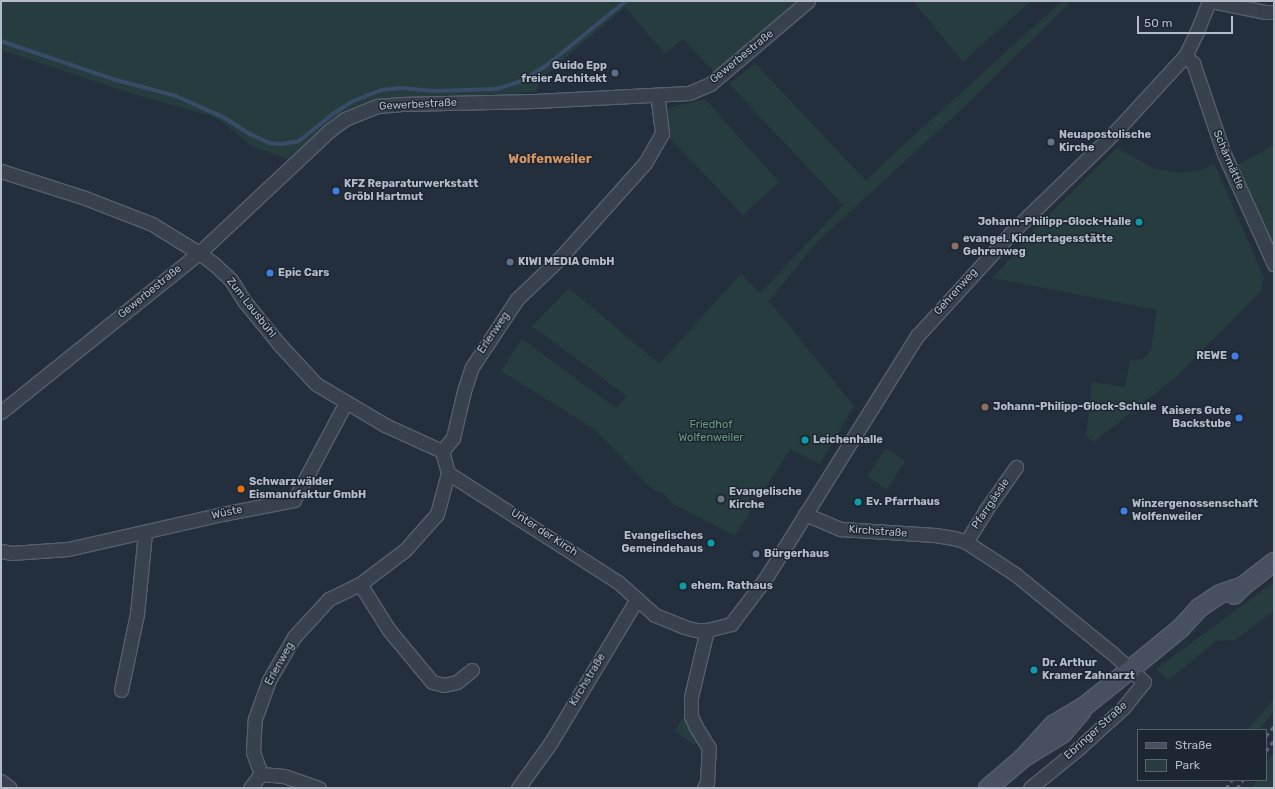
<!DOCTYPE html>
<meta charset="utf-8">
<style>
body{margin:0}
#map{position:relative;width:1275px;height:789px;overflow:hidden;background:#242f3e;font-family:Rubik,sans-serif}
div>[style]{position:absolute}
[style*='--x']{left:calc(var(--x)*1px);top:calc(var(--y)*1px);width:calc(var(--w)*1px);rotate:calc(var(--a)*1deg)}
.green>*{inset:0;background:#263c3f}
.stream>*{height:4px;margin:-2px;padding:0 2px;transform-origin:2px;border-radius:2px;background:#394c67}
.roads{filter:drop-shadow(1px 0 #565f6c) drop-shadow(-1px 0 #565f6c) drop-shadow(0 1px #565f6c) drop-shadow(0 -1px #565f6c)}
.minor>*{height:13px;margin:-6.5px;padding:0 6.5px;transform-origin:6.5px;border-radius:6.5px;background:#38414e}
.secondary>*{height:18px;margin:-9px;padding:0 9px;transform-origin:9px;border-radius:9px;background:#465061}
.rail>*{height:3px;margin-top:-1.5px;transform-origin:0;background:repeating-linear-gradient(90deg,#5a6575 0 4px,transparent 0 8px)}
.dots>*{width:11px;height:11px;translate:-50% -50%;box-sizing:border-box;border:2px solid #1d2633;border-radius:50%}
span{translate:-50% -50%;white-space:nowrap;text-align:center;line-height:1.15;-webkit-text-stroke:3px #1d2633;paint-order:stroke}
.street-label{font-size:11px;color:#b4bcc9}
.poi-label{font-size:11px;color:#b4bcc9;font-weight:700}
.right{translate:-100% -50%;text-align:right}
.left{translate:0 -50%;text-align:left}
.park-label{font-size:11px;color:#6b9a76}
.quarter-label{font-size:13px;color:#d59563;font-weight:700}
.frame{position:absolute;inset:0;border:2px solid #b4bcc9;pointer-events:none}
.legend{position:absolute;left:1137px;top:729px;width:130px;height:52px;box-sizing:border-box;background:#1d2633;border:1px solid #59626f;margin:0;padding:5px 7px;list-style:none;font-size:12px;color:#b4bcc9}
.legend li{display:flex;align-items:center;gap:8px;height:20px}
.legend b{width:20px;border:1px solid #59626f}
.scale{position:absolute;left:1137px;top:16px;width:96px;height:18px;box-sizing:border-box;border:2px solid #b4bcc9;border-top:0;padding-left:5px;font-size:12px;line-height:14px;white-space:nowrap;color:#b4bcc9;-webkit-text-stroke:3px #1d2633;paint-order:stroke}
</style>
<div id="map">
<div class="green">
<div style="clip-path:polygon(1px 1px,798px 1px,716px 74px,683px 39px,665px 54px,625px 7px,540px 80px,537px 92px,385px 100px,339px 116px,324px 127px,287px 159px,252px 146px,224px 123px,211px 116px,133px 94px,1px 50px)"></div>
<div style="clip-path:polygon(913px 1px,1031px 1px,963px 62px)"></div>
<div style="clip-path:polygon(1062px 1px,1071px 1px,965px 106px,817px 242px,769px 301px,854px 406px,820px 464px,790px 449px,735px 536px,672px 503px,663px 493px,653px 490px,594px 429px,501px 371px,522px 339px,616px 408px,627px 396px,532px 326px,569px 288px,659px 364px,741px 274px,760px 293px,843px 205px,729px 84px,755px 63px,866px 181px,885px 162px)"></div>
<div style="clip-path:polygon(705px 99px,779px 182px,743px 215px,666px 134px,669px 108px)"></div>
<div style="clip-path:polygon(1274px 145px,1274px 247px,1237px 165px)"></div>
<div style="clip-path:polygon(1117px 148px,1153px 168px,1178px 173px,1201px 170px,1214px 163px,1264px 278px,1261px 291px,1177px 376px,1094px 442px,1086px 436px,1092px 382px,1125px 387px,1130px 360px,1143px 359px,1151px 350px,1157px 310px,993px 278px,1015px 253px,1021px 242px)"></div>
<div style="clip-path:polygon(886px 448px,905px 461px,887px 490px,867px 476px)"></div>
<div style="clip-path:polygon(1274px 582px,1274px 611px,1235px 640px,1216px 641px,1169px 680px,1156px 669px)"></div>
<div style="clip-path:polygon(1274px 699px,1274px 711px,1259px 730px,1247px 730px)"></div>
<div style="clip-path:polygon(687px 711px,698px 741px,694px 745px,675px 731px)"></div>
<div style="clip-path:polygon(1274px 752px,1274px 788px,1251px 788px,1257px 780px,1266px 780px,1266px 763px)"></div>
</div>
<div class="stream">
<div style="--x:1;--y:41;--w:121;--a:18.7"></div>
<div style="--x:116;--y:80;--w:62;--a:14.9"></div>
<div style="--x:176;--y:96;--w:54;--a:24.2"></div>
<div style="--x:225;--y:118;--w:30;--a:33"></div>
<div style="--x:250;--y:134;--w:21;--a:25"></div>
<div style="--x:269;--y:143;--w:12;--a:5"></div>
<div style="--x:281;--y:144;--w:18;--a:-9"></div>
<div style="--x:299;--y:141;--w:43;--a:-38.5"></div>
<div style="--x:333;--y:114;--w:24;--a:-33"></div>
<div style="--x:353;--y:101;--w:31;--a:-21"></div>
<div style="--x:382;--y:90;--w:18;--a:-6"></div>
<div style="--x:400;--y:88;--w:35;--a:5"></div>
<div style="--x:435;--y:91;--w:61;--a:-1.9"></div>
<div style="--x:496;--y:89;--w:24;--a:-17"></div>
<div style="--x:519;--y:82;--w:33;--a:-31"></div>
<div style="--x:547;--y:65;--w:102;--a:-39"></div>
</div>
<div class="roads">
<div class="minor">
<div style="--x:1210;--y:1;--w:56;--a:11.3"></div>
<div style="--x:1265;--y:12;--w:9;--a:0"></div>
<div style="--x:1185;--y:56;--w:11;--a:41"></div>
<div style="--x:1193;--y:63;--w:96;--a:71.2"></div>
<div style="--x:1224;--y:154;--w:121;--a:65.6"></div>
<div style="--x:1;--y:171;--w:88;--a:17.8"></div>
<div style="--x:85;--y:198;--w:72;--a:21.2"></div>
<div style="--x:152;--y:224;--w:55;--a:31.7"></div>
<div style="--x:199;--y:253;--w:19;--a:36"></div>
<div style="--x:214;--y:264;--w:23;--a:43"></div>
<div style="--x:231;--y:280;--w:26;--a:58"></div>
<div style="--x:245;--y:302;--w:54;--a:51"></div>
<div style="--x:279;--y:344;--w:54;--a:47.2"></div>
<div style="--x:316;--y:384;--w:80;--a:30.7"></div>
<div style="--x:385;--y:425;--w:63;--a:24.5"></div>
<div style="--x:1;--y:412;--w:254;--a:-38.8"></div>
<div style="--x:199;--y:253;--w:180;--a:-43.2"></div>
<div style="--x:330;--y:130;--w:19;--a:-36"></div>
<div style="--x:345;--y:119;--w:35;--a:-22"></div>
<div style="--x:378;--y:106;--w:24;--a:-5"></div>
<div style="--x:402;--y:104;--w:133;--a:-1.3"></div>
<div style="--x:535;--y:101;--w:154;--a:-3"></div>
<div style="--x:689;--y:93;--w:23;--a:-23"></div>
<div style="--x:710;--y:84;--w:128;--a:-40.3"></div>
<div style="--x:448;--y:473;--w:202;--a:32.7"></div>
<div style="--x:618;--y:582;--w:25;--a:42"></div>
<div style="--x:805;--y:514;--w:39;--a:23"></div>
<div style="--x:841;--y:529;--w:94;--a:3.7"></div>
<div style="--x:935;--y:535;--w:19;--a:9"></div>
<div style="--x:954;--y:538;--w:13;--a:18"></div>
<div style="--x:966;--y:542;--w:59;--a:33.1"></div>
<div style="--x:1015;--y:574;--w:125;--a:39.2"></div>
<div style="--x:1112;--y:653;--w:43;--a:42.2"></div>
<div style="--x:1144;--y:682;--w:32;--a:129"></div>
<div style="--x:1124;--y:707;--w:61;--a:137.7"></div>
<div style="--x:1079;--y:748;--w:63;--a:140.8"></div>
<div style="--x:966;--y:542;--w:36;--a:-58"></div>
<div style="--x:985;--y:511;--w:54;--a:-54.8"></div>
<div style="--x:1;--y:551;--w:10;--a:11"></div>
<div style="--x:11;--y:553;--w:57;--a:-4"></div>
<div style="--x:68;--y:549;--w:158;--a:-12.8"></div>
<div style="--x:222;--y:514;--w:73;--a:-11"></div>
<div style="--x:294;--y:500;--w:111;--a:-62"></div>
<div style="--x:360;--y:584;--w:54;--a:57.8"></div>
<div style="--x:389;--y:630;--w:67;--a:50.4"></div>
<div style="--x:432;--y:682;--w:12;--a:14"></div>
<div style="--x:444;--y:685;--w:13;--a:-13"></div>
<div style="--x:457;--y:682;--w:19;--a:-39"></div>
<div style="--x:121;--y:690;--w:78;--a:-78.1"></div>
<div style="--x:137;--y:614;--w:82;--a:-84.4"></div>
<div style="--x:261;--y:774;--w:23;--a:-110"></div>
<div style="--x:253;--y:752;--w:33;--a:-87"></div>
<div style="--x:255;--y:719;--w:41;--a:-70.3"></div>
<div style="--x:269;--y:680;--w:50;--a:-59.8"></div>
<div style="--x:294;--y:637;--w:52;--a:-47.4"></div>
<div style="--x:329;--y:599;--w:34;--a:-26"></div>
<div style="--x:360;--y:584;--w:56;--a:-37.1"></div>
<div style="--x:405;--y:550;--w:48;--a:-48.4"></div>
<div style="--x:437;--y:514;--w:42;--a:-75"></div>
<div style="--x:448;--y:473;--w:23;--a:-105"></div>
<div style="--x:442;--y:451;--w:17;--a:-50"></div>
<div style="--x:453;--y:438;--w:48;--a:-76.8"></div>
<div style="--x:464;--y:391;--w:25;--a:-72"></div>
<div style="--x:472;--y:367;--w:82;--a:-56.5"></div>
<div style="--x:517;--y:299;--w:59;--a:-43.6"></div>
<div style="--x:560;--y:258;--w:127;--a:-48.2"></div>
<div style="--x:645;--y:163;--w:34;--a:-60"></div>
<div style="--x:662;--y:133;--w:38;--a:-97"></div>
<div style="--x:1;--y:781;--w:11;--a:38"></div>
<div style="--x:250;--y:788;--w:18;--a:-52"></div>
<div style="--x:261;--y:774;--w:23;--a:5"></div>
<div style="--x:284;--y:776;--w:37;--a:19"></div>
<div style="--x:518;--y:788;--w:57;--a:-54.3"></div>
<div style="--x:551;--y:742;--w:167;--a:-59"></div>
<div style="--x:637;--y:599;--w:24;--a:42"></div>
<div style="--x:655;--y:615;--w:31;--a:22"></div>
<div style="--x:684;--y:627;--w:12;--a:14"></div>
<div style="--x:696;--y:630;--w:11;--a:0"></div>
<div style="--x:707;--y:630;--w:25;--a:-14"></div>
<div style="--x:731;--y:624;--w:56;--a:-52.9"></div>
<div style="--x:765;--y:579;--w:287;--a:-58"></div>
<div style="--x:917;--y:336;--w:139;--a:-47.6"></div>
<div style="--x:1011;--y:233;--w:145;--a:-44.2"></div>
<div style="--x:1115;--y:132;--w:103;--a:-47.4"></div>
<div style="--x:1185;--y:56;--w:28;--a:-64"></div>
<div style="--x:1197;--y:31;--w:32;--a:-68"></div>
<div style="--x:704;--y:788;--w:7;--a:-63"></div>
<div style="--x:707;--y:782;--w:34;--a:-87"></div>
<div style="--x:709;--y:748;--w:25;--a:-122"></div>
<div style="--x:696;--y:727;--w:12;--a:-114"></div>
<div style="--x:691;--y:716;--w:19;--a:-90"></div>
<div style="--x:691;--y:697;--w:69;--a:-76.6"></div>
</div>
<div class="secondary">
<div style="--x:1234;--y:595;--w:13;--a:-45"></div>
<div style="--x:1243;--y:586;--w:39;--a:-38"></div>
<div style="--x:1023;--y:758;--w:45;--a:-47.7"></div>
<div style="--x:1053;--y:725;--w:39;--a:-31"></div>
<div style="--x:1086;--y:705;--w:58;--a:-38.7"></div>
<div style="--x:1131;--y:669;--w:65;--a:-39.4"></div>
<div style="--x:1181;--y:628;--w:27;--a:-48"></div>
<div style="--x:1199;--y:608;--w:25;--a:-34"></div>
<div style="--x:1220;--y:594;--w:24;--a:-19"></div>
<div style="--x:988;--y:788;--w:46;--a:-40.6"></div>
<div style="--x:1023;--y:758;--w:46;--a:-31.6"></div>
<div style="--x:1062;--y:734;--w:29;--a:-49"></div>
</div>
</div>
<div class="rail">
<div style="--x:1266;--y:736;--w:13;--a:-51"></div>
<div style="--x:1266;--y:751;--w:14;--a:-54"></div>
<div style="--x:1226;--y:788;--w:10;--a:-53"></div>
<div style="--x:1237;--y:788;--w:10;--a:-53"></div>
</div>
<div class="dots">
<div style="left:615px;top:73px;background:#5c6f8a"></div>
<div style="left:1051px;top:142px;background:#6b7280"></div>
<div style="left:336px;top:191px;background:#3f7fe0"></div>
<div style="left:1139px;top:222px;background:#0f9aa8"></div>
<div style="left:955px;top:246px;background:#8d6e63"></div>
<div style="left:510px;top:262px;background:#5c6f8a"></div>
<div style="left:270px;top:273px;background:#3f7fe0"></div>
<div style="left:1235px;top:356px;background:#3f7fe0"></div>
<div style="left:985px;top:407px;background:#8d6e63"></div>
<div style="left:1239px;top:418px;background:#3f7fe0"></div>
<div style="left:805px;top:440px;background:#0f9aa8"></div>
<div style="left:241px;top:489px;background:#e8710a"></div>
<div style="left:721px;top:499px;background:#6b7280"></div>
<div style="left:858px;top:502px;background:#0f9aa8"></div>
<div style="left:1124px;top:511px;background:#3f7fe0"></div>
<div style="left:711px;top:543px;background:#0f9aa8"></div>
<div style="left:756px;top:554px;background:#5c6f8a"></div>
<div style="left:683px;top:586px;background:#0f9aa8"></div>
<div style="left:1034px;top:670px;background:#0f9aa8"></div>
</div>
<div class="street-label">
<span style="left:742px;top:57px;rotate:-39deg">Gewerbestraße</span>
<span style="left:418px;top:105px;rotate:-3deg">Gewerbestraße</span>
<span style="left:1228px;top:160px;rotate:67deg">Schärmättle</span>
<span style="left:150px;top:292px;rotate:-39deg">Gewerbestraße</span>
<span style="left:956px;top:292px;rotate:-48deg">Gehrenweg</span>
<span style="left:251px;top:308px;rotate:52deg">Zum Lausbühl</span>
<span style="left:494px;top:333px;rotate:-56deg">Erlenweg</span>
<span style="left:991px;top:504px;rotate:-56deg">Pfarrgässle</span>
<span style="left:227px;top:513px;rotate:-12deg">Wüste</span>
<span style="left:878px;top:532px;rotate:4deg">Kirchstraße</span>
<span style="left:544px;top:533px;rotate:33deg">Unter der Kirch</span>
<span style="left:280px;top:664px;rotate:-61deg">Erlenweg</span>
<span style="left:588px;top:680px;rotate:-59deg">Kirchstraße</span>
<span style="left:1096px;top:731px;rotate:-42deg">Ebringer Straße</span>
</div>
<div class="poi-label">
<span class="right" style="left:607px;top:73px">Guido Epp<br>freier Architekt</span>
<span class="left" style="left:1059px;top:142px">Neuapostolische<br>Kirche</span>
<span class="left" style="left:344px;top:191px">KFZ Reparaturwerkstatt<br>Gröbl Hartmut</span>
<span class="right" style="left:1131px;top:222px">Johann-Philipp-Glock-Halle</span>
<span class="left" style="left:963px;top:246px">evangel. Kindertagesstätte<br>Gehrenweg</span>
<span class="left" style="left:518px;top:262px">KIWI MEDIA GmbH</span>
<span class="left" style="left:278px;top:273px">Epic Cars</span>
<span class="right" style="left:1227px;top:356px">REWE</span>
<span class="left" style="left:993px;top:407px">Johann-Philipp-Glock-Schule</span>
<span class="right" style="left:1231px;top:418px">Kaisers Gute<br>Backstube</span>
<span class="left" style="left:813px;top:440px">Leichenhalle</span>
<span class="left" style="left:249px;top:489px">Schwarzwälder<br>Eismanufaktur GmbH</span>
<span class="left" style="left:729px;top:499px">Evangelische<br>Kirche</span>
<span class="left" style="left:866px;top:502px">Ev. Pfarrhaus</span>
<span class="left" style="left:1132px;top:511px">Winzergenossenschaft<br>Wolfenweiler</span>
<span class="right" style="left:703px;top:543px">Evangelisches<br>Gemeindehaus</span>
<span class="left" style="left:764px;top:554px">Bürgerhaus</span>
<span class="left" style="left:691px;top:586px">ehem. Rathaus</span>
<span class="left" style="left:1042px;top:670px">Dr. Arthur<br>Kramer Zahnarzt</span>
</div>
<div class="park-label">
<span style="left:711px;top:432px">Friedhof<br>Wolfenweiler</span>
</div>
<div class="quarter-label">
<span style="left:550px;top:159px">Wolfenweiler</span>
</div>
<div class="frame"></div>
<ul class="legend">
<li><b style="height:5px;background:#465061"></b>Straße</li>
<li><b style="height:11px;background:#263c3f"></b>Park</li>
</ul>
<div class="scale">50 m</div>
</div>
